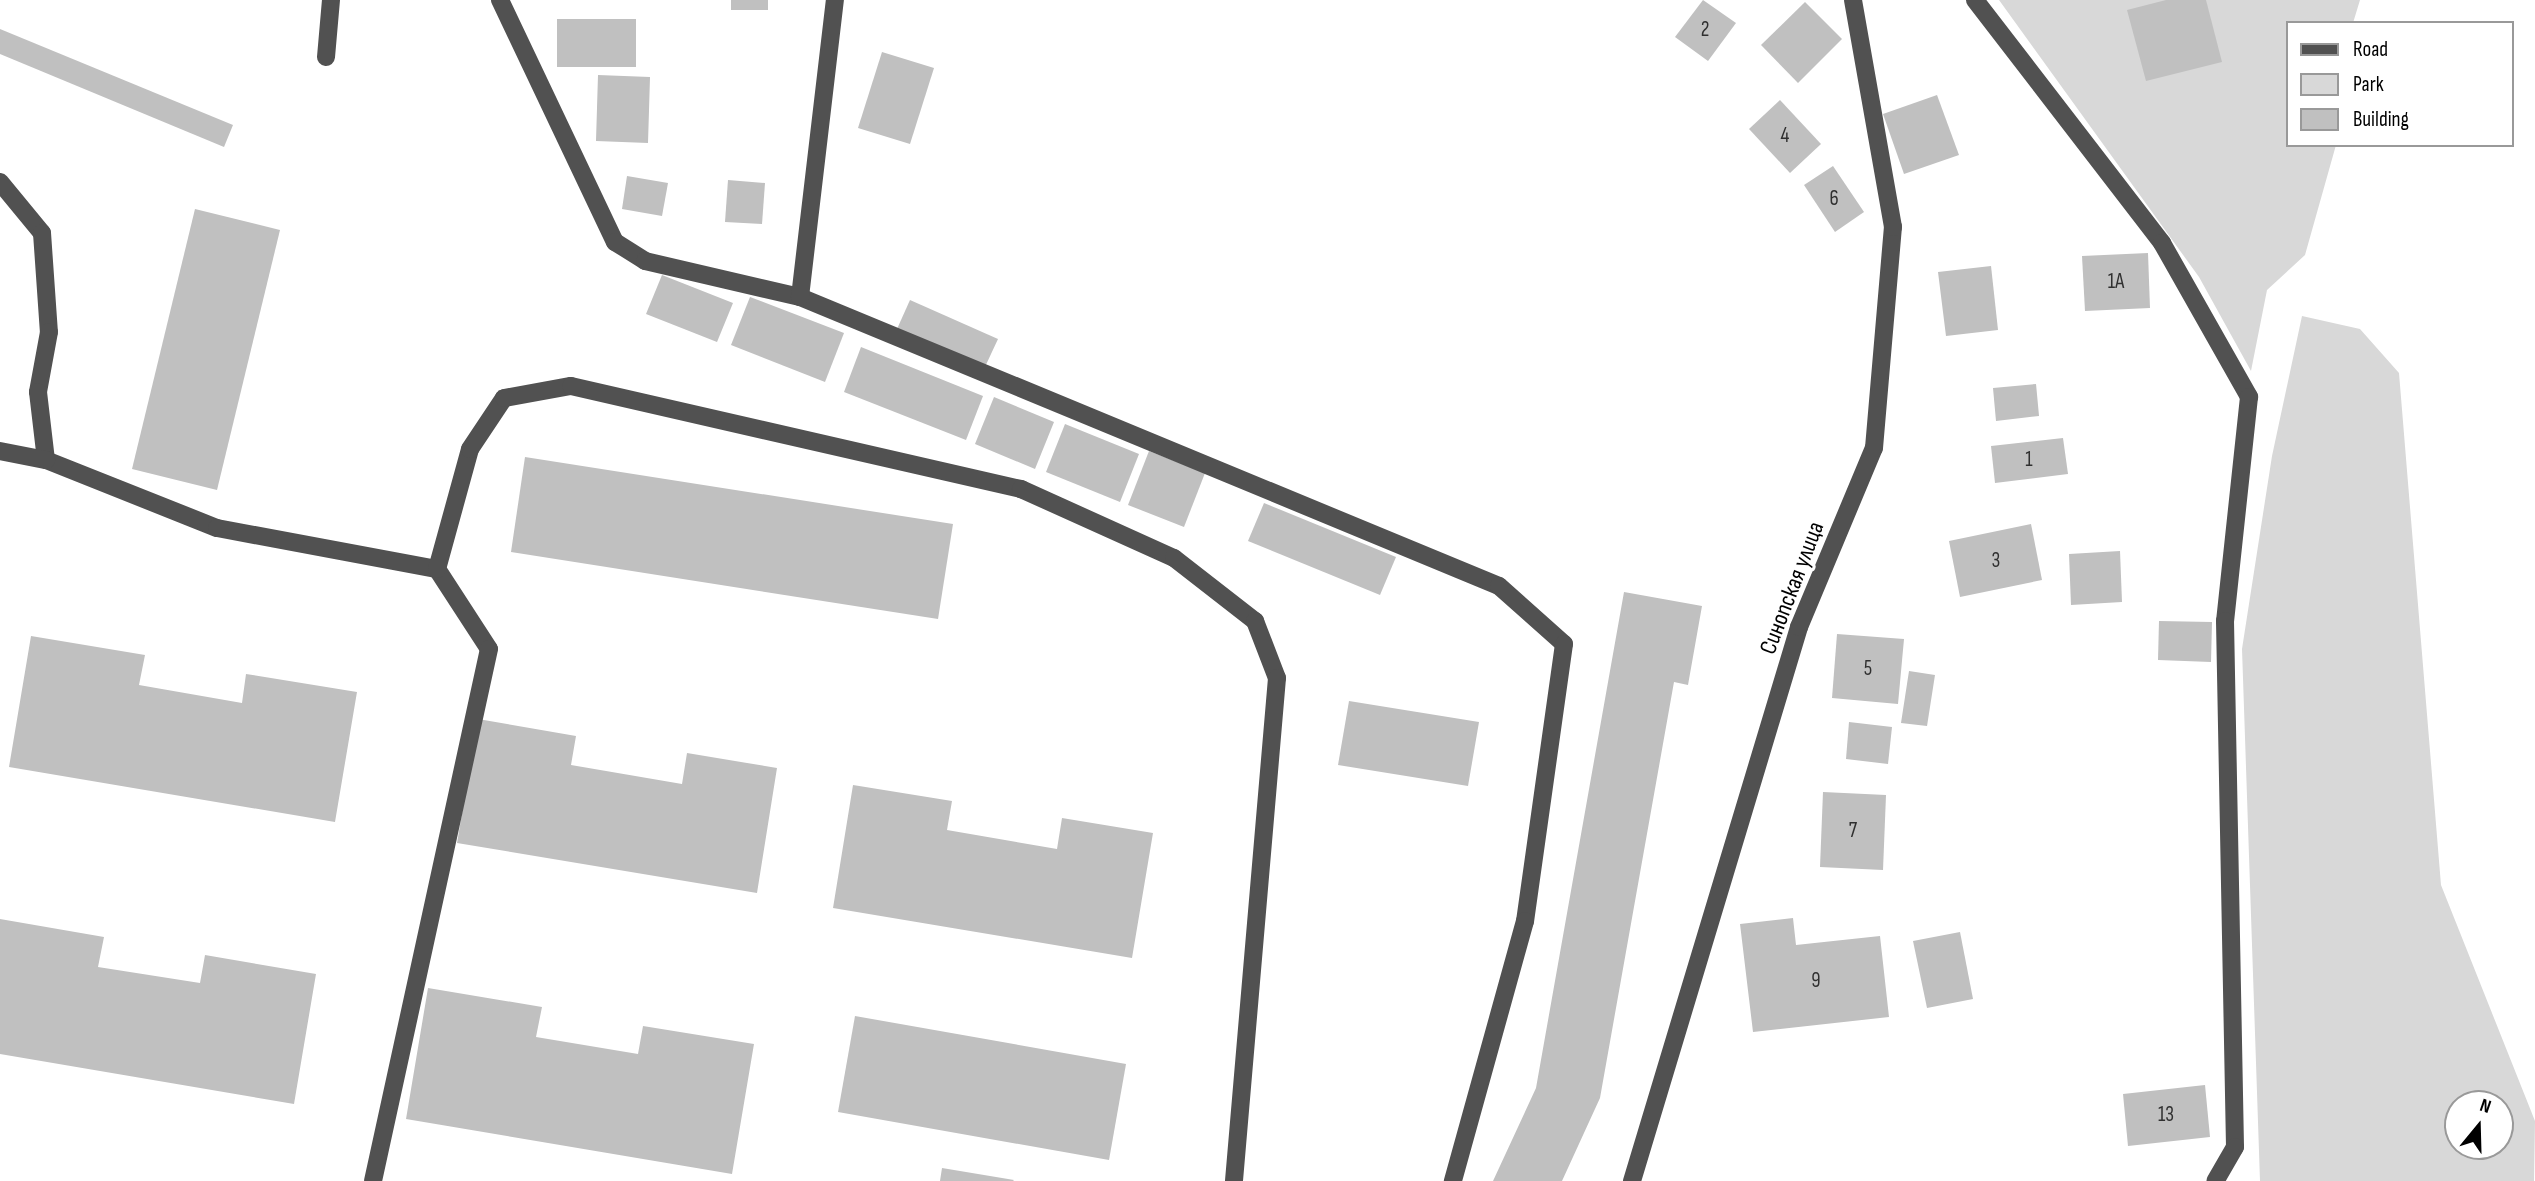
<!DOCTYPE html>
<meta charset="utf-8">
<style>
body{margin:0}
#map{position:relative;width:2535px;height:1181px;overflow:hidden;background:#fff;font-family:"Sofia Sans Condensed",sans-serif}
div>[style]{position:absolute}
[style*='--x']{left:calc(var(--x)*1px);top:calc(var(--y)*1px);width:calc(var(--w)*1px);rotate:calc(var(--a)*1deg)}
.green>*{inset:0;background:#d8d8d8}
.building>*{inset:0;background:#c0c0c0}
.minor>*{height:18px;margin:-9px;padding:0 9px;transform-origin:9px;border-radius:9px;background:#515151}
span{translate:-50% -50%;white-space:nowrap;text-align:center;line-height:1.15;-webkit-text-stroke:6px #fff;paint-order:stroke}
.number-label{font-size:21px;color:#303030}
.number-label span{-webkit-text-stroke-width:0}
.street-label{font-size:24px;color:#000}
.legend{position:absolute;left:2286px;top:21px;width:228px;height:126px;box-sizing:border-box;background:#fff;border:2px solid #999;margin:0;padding:9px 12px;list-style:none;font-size:21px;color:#000}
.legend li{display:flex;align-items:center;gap:14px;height:35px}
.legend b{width:35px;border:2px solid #999}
.north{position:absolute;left:2444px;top:1090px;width:70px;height:70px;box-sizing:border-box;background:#fff;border:2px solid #999;border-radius:50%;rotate:19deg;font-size:19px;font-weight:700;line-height:28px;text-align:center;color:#000}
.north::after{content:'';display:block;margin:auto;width:24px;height:32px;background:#000;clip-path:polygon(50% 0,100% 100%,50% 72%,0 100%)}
</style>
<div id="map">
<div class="green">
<div style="clip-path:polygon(1999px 0,2360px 0,2353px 23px,2288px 23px,2288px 145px,2336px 145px,2305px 255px,2267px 290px,2251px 371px,2199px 277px)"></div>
<div style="clip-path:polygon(evenodd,2302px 316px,2360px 329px,2399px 373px,2441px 885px,2535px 1121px,2534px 1181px,2260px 1181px,2242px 649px,2272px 456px,2302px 316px,2458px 1104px,2500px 1104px,2500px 1146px,2458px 1146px,2458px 1104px)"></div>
</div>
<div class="building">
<div style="clip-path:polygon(731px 0,768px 0,768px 10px,731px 10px)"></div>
<div style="clip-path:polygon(1703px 0,1736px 23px,1708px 61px,1675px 37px)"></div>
<div style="clip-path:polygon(2166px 0,2206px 0,2222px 62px,2146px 81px,2127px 10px)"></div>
<div style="clip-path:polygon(1805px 2px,1842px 39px,1798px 83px,1761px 45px)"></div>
<div style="clip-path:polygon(557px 19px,636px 19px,636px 67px,557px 67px)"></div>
<div style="clip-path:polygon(0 29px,233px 125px,224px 147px,0 54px)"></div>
<div style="clip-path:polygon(882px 52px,934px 68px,910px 144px,858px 128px)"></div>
<div style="clip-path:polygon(598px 75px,650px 77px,648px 143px,596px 141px)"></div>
<div style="clip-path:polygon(1937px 95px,1959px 155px,1904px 174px,1883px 114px)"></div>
<div style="clip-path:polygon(1780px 100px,1821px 144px,1790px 173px,1749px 129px)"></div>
<div style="clip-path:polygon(1833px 166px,1864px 212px,1835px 232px,1804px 185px)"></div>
<div style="clip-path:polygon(627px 176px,668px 183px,662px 216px,622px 209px)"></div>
<div style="clip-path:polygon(728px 180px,765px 183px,762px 224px,725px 222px)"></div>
<div style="clip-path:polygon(195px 209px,280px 230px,217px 490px,132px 469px)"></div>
<div style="clip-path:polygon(2148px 253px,2150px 308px,2085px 311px,2082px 256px)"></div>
<div style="clip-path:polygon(1991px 266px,1998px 330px,1946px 336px,1938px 272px)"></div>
<div style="clip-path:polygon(662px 275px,733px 303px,717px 342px,646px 314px)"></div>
<div style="clip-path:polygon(750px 297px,844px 333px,825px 382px,731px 345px)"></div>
<div style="clip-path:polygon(910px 300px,998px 339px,984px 369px,897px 329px)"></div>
<div style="clip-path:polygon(861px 347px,983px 396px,966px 440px,844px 392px)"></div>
<div style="clip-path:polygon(2036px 384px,2039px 416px,1996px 421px,1993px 388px)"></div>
<div style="clip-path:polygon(994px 397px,1054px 422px,1035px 469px,975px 444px)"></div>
<div style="clip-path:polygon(1065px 424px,1139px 454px,1120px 502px,1046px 472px)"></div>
<div style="clip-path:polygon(2063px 438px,2068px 474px,1995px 483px,1991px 446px)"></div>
<div style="clip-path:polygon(1149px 451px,1205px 473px,1184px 527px,1128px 505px)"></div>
<div style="clip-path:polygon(525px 457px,953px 524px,938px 619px,511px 552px)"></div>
<div style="clip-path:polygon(1264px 503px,1396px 557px,1380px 595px,1248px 541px)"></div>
<div style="clip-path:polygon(2031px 524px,2042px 580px,1960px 597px,1949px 541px)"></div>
<div style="clip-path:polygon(2120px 551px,2122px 602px,2071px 605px,2069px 554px)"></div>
<div style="clip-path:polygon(1624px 592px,1702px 606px,1688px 685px,1674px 682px,1600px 1098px,1562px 1181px,1493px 1181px,1536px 1088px)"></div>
<div style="clip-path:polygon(2159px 621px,2212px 622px,2211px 662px,2158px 660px)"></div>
<div style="clip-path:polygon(1837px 634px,1904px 639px,1898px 704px,1832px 698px)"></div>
<div style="clip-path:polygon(31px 636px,145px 655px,139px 685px,242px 703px,246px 674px,357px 692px,335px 822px,9px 767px)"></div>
<div style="clip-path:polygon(1909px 671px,1935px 675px,1927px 726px,1901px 723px)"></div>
<div style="clip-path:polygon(1349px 701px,1479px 722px,1468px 786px,1338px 765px)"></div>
<div style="clip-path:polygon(478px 719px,576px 736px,571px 765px,682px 784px,687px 753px,777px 768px,757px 893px,457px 843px)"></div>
<div style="clip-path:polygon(1849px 722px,1892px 727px,1888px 764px,1846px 759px)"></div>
<div style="clip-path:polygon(853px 785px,952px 801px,947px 830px,1057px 849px,1062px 818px,1153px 833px,1132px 958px,833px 908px)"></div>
<div style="clip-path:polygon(1823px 792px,1886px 795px,1883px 870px,1820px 867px)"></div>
<div style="clip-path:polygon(1793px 918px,1796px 945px,1880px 936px,1889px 1017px,1753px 1032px,1740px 924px)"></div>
<div style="clip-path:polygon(0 919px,104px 937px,98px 967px,200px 983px,205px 955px,316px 974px,294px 1104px,0 1054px)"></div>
<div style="clip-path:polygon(1960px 932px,1973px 999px,1927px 1008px,1913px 941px)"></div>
<div style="clip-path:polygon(428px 988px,542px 1007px,536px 1037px,638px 1054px,643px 1026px,754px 1044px,732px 1174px,406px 1119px)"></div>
<div style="clip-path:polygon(855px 1016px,1126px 1064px,1109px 1160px,838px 1112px)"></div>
<div style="clip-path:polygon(2205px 1085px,2210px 1137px,2128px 1146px,2123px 1094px)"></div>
<div style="clip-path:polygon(942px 1168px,1014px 1180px,1013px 1181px,940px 1181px)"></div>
</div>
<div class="minor">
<div style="--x:500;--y:0;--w:268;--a:64.6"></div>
<div style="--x:615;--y:242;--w:36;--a:32"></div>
<div style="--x:645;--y:261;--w:159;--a:13.1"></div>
<div style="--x:800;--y:297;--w:756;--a:22.46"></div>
<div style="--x:1499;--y:586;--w:87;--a:41.7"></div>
<div style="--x:1564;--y:644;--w:280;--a:98"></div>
<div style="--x:1525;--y:921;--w:270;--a:105.5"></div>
<div style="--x:1975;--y:0;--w:307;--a:52.4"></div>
<div style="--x:2162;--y:243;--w:177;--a:60.5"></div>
<div style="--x:2249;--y:397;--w:225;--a:96.1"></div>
<div style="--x:2225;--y:621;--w:526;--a:88.91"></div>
<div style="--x:2235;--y:1147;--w:39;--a:120"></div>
<div style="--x:326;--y:57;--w:57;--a:-85"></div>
<div style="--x:0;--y:182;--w:66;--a:50.5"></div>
<div style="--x:42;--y:233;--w:99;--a:86"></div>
<div style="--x:49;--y:332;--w:61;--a:100.4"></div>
<div style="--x:38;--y:392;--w:68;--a:83.3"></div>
<div style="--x:46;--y:460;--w:184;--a:21.7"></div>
<div style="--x:217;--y:528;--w:224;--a:10.6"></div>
<div style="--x:437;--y:569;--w:95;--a:57"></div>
<div style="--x:489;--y:649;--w:544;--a:102.3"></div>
<div style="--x:800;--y:297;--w:299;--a:-83.3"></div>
<div style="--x:0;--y:451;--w:47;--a:11.1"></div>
<div style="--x:437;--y:569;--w:124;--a:-74.6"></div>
<div style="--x:470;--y:449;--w:61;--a:-56.3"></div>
<div style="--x:504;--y:398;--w:68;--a:-10.2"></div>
<div style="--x:571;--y:386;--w:462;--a:12.9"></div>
<div style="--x:1021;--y:489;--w:168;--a:24.3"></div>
<div style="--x:1174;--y:558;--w:103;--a:37.9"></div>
<div style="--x:1255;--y:621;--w:61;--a:68.9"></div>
<div style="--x:1277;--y:678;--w:505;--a:94.89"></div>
<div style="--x:1632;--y:1181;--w:579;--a:-73.22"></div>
<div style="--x:1799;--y:627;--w:194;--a:-67.3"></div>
<div style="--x:1874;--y:448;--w:222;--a:-85.1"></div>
<div style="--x:1893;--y:227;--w:230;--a:-100"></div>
</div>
<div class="number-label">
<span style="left:1705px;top:30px">2</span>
<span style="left:1785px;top:136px">4</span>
<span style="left:1834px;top:199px">6</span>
<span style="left:2116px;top:282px">1А</span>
<span style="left:2029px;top:460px">1</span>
<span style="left:1996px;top:561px">3</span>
<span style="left:1868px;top:669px">5</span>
<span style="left:1853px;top:831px">7</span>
<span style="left:1816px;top:981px">9</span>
<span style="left:2166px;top:1115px">13</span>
</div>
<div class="street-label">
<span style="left:1792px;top:588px;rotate:-69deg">Синопская улица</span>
</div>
<ul class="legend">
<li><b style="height:9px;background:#515151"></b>Road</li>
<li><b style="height:19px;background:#d8d8d8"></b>Park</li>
<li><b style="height:19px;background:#c0c0c0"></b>Building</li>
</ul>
<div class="north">N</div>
</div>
